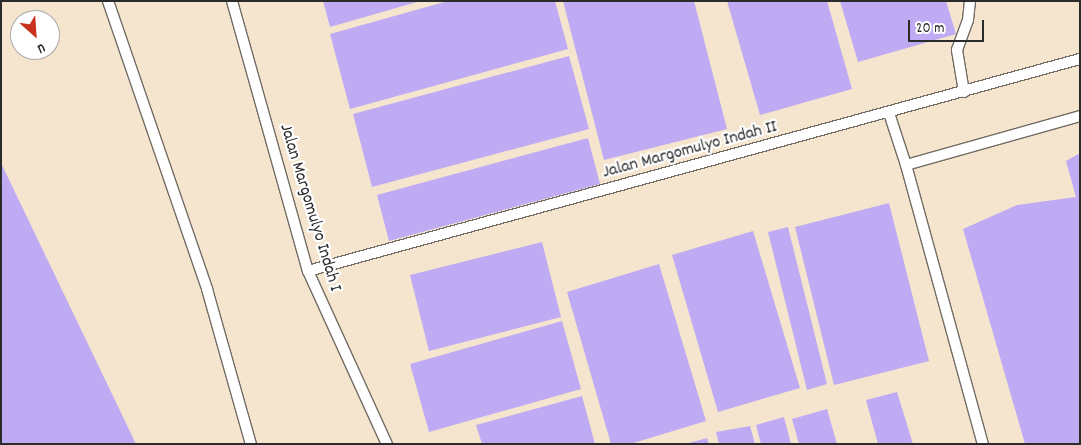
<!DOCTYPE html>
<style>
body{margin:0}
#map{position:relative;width:1081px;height:445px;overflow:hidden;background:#f5e5ce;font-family:Dekko,sans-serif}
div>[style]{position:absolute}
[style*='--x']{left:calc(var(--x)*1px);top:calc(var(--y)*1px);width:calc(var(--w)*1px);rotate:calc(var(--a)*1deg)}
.building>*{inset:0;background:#beabf3}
.roads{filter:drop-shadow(1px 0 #726c64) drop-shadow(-1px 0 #726c64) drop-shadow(0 1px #726c64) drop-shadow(0 -1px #726c64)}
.lane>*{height:10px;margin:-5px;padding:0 5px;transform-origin:5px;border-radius:5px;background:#fff}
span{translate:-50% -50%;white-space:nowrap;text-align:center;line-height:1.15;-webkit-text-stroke:4.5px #fff;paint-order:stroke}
.street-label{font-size:18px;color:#2b2b2b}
.frame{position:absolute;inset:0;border:2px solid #2b2b2b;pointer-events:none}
.north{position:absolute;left:10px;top:10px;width:50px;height:50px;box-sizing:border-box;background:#fff;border:1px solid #aaa;border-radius:50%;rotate:154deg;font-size:14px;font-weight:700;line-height:20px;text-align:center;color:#2b2b2b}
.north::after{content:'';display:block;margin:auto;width:18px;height:22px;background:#c8321e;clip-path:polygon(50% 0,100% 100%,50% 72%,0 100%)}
.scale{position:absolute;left:908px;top:20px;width:76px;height:22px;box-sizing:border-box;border:2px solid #2b2b2b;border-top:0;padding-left:6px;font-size:15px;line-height:18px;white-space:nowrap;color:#2b2b2b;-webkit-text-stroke:4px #fff;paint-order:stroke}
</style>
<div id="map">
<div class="building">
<div style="clip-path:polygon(323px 1px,416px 1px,417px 2px,330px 27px)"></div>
<div style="clip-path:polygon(448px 1px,555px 1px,568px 49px,350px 109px,330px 34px)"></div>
<div style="clip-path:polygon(563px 1px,694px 1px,727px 129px,604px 160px)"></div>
<div style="clip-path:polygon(727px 1px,827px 1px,852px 89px,760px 115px)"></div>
<div style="clip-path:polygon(840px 1px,946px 1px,956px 34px,858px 62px)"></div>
<div style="clip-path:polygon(569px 56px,589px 129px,372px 187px,353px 114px)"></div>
<div style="clip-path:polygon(588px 138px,600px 184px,389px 241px,377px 195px)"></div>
<div style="clip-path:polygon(1080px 153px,1080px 444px,1025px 444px,963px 229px,1017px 205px,1076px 197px,1066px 161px)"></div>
<div style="clip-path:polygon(1px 163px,136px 444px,1px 444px)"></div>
<div style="clip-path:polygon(889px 203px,929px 361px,834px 385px,795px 227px)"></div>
<div style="clip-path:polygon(788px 227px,827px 384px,807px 390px,768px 232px)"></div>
<div style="clip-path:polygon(753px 231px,800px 388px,718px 412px,672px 255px)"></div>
<div style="clip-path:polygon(542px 242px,561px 317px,429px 351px,410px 275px)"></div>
<div style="clip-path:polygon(659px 264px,706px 421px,630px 444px,611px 444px,567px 292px)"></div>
<div style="clip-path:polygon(562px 321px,581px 389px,429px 432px,410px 364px)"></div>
<div style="clip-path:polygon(897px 392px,913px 444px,878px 444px,866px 400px)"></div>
<div style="clip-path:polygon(582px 396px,595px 444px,482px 444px,476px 425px)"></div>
<div style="clip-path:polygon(827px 409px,837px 444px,799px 444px,792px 419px)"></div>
<div style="clip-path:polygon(784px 417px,791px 444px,761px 444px,756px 425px)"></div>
<div style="clip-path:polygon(750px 426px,755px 444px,719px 444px,716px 432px)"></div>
<div style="clip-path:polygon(707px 438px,709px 444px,689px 444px,689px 443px)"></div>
</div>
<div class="roads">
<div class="lane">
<div style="--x:108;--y:1;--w:305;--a:71"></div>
<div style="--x:207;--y:289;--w:161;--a:74.2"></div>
<div style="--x:232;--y:1;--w:280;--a:74.3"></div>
<div style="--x:308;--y:271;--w:190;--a:65.5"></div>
<div style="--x:964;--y:92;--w:43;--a:-99.5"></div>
<div style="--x:957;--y:50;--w:32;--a:-70"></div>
<div style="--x:968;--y:20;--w:19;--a:-84"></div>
<div style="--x:889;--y:113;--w:55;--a:71.9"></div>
<div style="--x:906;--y:165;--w:181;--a:-15.7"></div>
<div style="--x:906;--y:165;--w:289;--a:74.6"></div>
<div style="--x:308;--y:271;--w:801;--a:-15.36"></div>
</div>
</div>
<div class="street-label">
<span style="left:690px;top:151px;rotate:-15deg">Jalan Margomulyo Indah II</span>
<span style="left:309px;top:208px;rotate:73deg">Jalan Margomulyo Indah I</span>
</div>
<div class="frame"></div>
<div class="north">U</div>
<div class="scale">20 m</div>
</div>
